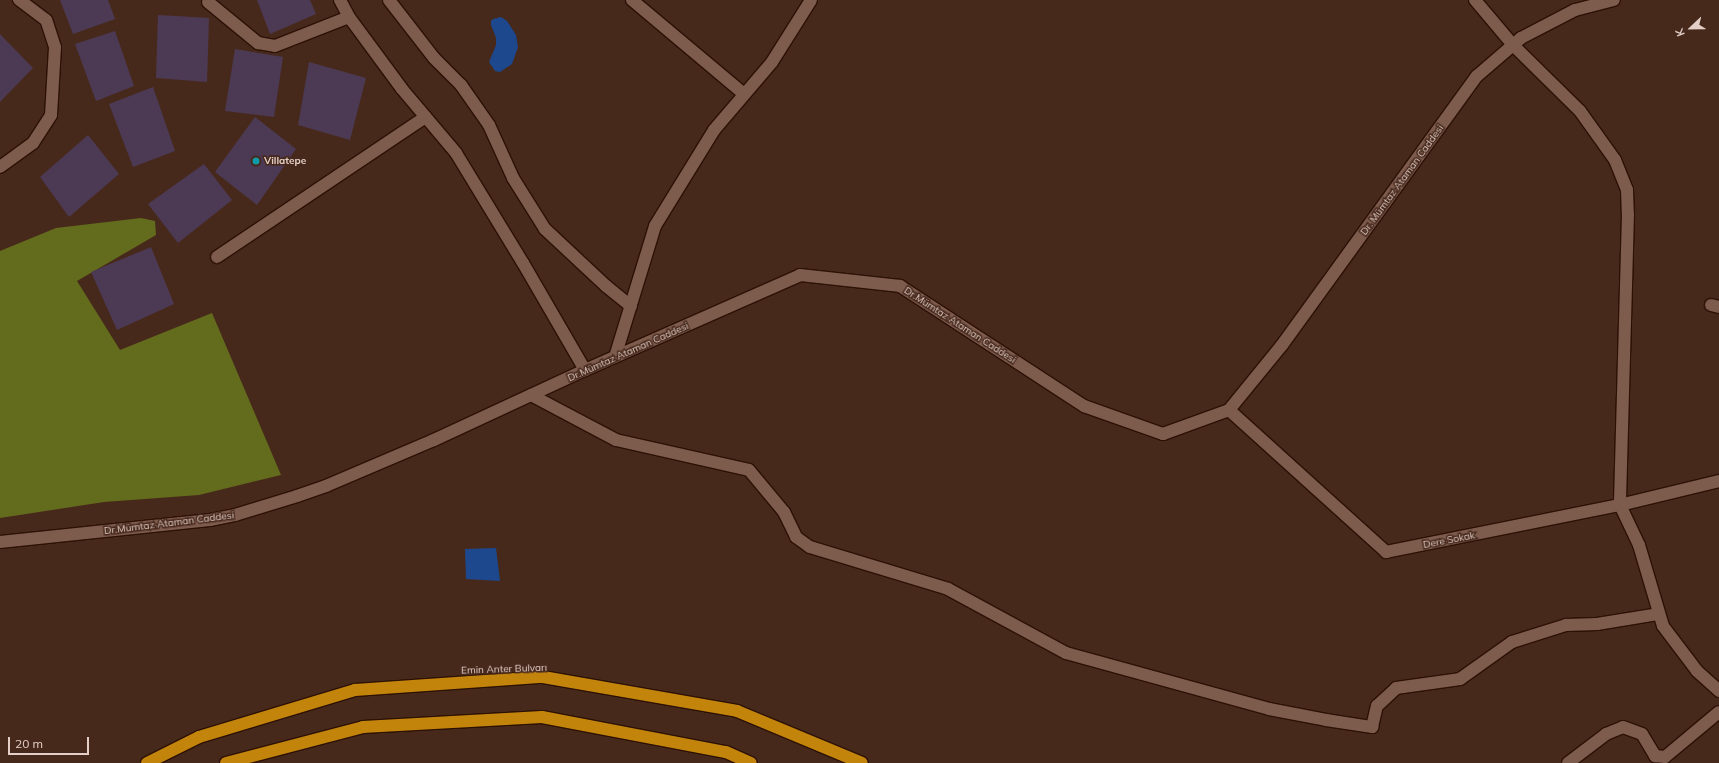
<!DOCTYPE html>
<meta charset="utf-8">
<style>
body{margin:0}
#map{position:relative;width:1719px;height:763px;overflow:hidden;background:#47291c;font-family:Mulish,sans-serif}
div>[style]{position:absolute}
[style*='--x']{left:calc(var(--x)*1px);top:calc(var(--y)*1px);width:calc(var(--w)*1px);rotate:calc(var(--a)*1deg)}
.forest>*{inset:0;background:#636b1c}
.water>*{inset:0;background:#1d488e}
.building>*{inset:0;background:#4c3a54}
.roads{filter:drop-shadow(1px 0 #2c1105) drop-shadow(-1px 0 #2c1105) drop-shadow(0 1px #2c1105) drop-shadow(0 -1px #2c1105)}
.minor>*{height:12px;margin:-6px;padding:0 6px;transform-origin:6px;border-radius:6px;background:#7d5b4d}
.highway>*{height:12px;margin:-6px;padding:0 6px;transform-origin:6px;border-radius:6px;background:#c3840c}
.dots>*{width:11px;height:11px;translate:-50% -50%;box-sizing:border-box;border:2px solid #47291c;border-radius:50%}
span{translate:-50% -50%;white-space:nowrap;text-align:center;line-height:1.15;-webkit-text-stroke:3px #47291c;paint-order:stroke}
.poi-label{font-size:10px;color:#e3cfc7;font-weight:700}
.left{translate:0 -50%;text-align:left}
.street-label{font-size:10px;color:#e3cfc7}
.north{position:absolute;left:1671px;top:8px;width:40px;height:40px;-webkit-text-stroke:3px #47291c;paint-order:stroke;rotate:248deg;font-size:11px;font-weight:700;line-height:16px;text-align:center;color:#e3cfc7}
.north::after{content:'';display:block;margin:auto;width:14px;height:18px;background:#e3cfc7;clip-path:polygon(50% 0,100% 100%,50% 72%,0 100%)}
.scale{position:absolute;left:8px;top:737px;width:81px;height:18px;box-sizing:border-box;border:2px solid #e3cfc7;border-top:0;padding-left:5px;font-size:12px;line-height:14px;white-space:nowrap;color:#e3cfc7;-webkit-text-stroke:3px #47291c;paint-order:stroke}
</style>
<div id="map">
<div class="forest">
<div style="clip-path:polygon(141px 218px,155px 221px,156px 235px,77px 281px,120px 350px,212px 313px,281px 475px,199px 495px,104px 502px,0 518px,0 251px,56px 228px)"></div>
</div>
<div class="water">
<div style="clip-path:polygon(501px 17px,507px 21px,516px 35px,518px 47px,512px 64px,500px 72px,495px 71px,489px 62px,496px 45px,496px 38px,491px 25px,491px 21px,493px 19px)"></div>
<div style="clip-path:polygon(496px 548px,500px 581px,466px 579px,465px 549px)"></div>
</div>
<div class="building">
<div style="clip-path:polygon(60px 0,108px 0,115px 19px,73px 34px)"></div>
<div style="clip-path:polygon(257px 0,310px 0,316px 14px,270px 34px)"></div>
<div style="clip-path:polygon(158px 15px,209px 18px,207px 82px,156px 78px)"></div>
<div style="clip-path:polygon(115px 31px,134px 86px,96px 101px,75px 44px)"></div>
<div style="clip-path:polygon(0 34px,33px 68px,0 102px)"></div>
<div style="clip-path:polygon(235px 49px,283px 57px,274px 117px,225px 111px)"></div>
<div style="clip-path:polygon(309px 62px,366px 78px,350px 140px,298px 125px)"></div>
<div style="clip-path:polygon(153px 87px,175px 151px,133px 167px,109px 104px)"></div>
<div style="clip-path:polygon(255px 117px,296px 149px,257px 205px,215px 172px)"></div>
<div style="clip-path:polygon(88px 135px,119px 174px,69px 217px,40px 177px)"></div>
<div style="clip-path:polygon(204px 164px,232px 200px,178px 243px,148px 204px)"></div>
<div style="clip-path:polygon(151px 247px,174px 304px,117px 330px,91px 272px)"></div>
</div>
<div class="roads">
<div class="minor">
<div style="--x:340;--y:0;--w:19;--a:62"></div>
<div style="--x:349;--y:17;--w:89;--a:53.6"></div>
<div style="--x:402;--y:89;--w:84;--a:49.8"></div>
<div style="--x:456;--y:153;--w:129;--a:58.7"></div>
<div style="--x:523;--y:263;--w:124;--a:59.9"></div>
<div style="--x:389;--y:0;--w:73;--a:52.2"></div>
<div style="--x:434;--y:58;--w:38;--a:45"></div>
<div style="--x:461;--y:85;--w:49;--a:55"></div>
<div style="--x:489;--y:125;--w:58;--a:65.6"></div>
<div style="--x:513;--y:178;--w:60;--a:57.9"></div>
<div style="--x:545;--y:229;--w:83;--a:43.1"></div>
<div style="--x:606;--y:286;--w:32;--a:39"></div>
<div style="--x:632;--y:0;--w:146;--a:40"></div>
<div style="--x:1475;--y:0;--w:59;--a:49.8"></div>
<div style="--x:1513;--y:45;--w:94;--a:44.6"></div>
<div style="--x:1580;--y:111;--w:60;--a:54.5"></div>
<div style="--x:1615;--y:160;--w:32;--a:68"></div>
<div style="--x:1627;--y:190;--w:24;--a:88"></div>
<div style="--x:1628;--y:214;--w:291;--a:91.6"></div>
<div style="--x:1620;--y:505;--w:44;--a:64.6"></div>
<div style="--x:1639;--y:545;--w:84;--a:73.5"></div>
<div style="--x:1663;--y:626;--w:56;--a:52.9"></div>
<div style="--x:1697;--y:671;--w:30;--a:42"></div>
<div style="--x:208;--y:2;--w:65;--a:39.4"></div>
<div style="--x:258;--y:43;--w:17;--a:10"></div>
<div style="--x:275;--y:46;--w:79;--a:-21.4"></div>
<div style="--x:0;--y:167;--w:41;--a:-36"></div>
<div style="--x:33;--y:143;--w:33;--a:-57"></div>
<div style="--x:51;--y:115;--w:68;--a:-86.6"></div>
<div style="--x:55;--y:47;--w:28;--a:-108"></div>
<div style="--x:46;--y:20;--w:34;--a:-143"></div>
<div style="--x:217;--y:257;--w:251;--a:-33.9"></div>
<div style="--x:1711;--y:305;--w:8;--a:14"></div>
<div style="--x:615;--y:357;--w:137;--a:-73"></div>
<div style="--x:655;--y:226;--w:113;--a:-58.4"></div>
<div style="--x:714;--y:130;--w:89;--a:-49.5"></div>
<div style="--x:772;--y:62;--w:73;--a:-57.8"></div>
<div style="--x:531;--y:395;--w:96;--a:27.9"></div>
<div style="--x:616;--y:440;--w:136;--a:12.7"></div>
<div style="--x:749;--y:470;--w:55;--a:50.2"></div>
<div style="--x:784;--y:512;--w:28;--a:64"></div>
<div style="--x:796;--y:537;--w:17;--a:36"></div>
<div style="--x:810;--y:547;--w:144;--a:16.9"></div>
<div style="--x:948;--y:589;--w:134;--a:28.5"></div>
<div style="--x:1066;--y:653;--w:211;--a:15.4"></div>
<div style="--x:1269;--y:709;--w:58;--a:10.9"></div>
<div style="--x:1326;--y:720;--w:47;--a:8.7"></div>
<div style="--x:1372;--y:727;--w:22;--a:-77"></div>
<div style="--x:1377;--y:706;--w:26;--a:-43"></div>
<div style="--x:1396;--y:688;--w:65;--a:-8"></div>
<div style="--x:1460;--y:679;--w:64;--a:-35.4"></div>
<div style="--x:1512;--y:642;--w:57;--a:-17.5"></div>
<div style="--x:1566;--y:625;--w:31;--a:-2"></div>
<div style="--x:1597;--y:624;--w:63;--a:-9.2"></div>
<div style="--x:1229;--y:410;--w:84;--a:-50.8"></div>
<div style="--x:1282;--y:345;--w:332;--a:-54.1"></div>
<div style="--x:1477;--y:76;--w:58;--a:-40.8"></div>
<div style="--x:1521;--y:38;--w:61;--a:-27.4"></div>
<div style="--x:1575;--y:10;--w:40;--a:-14.4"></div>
<div style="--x:1229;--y:410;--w:212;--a:42.1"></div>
<div style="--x:1386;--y:552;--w:239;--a:-11.4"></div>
<div style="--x:1620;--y:505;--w:102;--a:-13.6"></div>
<div style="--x:0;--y:542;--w:211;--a:-6"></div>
<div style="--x:210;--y:520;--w:25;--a:-11"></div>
<div style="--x:235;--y:515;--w:65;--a:-17"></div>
<div style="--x:297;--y:496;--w:31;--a:-19"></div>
<div style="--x:326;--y:486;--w:117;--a:-23.1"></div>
<div style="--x:434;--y:440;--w:166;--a:-24.9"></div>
<div style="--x:585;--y:370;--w:235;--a:-23.8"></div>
<div style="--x:800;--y:275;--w:101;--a:6.3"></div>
<div style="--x:900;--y:286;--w:220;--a:33.1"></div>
<div style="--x:1084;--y:406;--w:84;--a:19.5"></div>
<div style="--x:1163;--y:434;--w:70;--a:-20"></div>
<div style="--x:1568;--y:763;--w:48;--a:-37.3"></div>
<div style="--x:1606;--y:734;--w:18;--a:-22"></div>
<div style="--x:1623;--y:727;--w:20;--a:20"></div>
<div style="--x:1642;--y:734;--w:26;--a:59"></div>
<div style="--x:1655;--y:756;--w:10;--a:6"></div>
<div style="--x:1665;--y:757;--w:70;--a:-39.8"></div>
</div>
<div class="highway">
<div style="--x:147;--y:763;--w:58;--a:-26.6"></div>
<div style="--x:199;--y:737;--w:163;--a:-16.8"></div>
<div style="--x:355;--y:690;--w:188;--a:-4"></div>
<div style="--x:543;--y:677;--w:197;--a:9.9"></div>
<div style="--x:737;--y:711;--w:135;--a:22.6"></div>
<div style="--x:226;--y:763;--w:142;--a:-14.7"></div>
<div style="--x:363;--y:727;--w:179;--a:-3.2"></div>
<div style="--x:542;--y:717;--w:187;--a:10.8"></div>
<div style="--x:726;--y:752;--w:27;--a:24"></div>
</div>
</div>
<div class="dots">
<div style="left:256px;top:161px;background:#0f9aa8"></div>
</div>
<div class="poi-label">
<span class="left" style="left:264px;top:161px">Villatepe</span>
</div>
<div class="street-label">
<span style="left:1402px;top:180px;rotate:-54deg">Dr. Mümtaz Ataman Caddesi</span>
<span style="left:960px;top:325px;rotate:33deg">Dr.Mümtaz Ataman Caddesi</span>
<span style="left:628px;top:352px;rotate:-24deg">Dr.Mümtaz Ataman Caddesi</span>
<span style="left:169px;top:523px;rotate:-7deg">Dr.Mümtaz Ataman Caddesi</span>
<span style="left:1449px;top:540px;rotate:-11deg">Dere Sokak</span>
<span style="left:504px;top:669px;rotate:-2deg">Emin Anter Bulvarı</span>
</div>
<div class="north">K</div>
<div class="scale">20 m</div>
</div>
